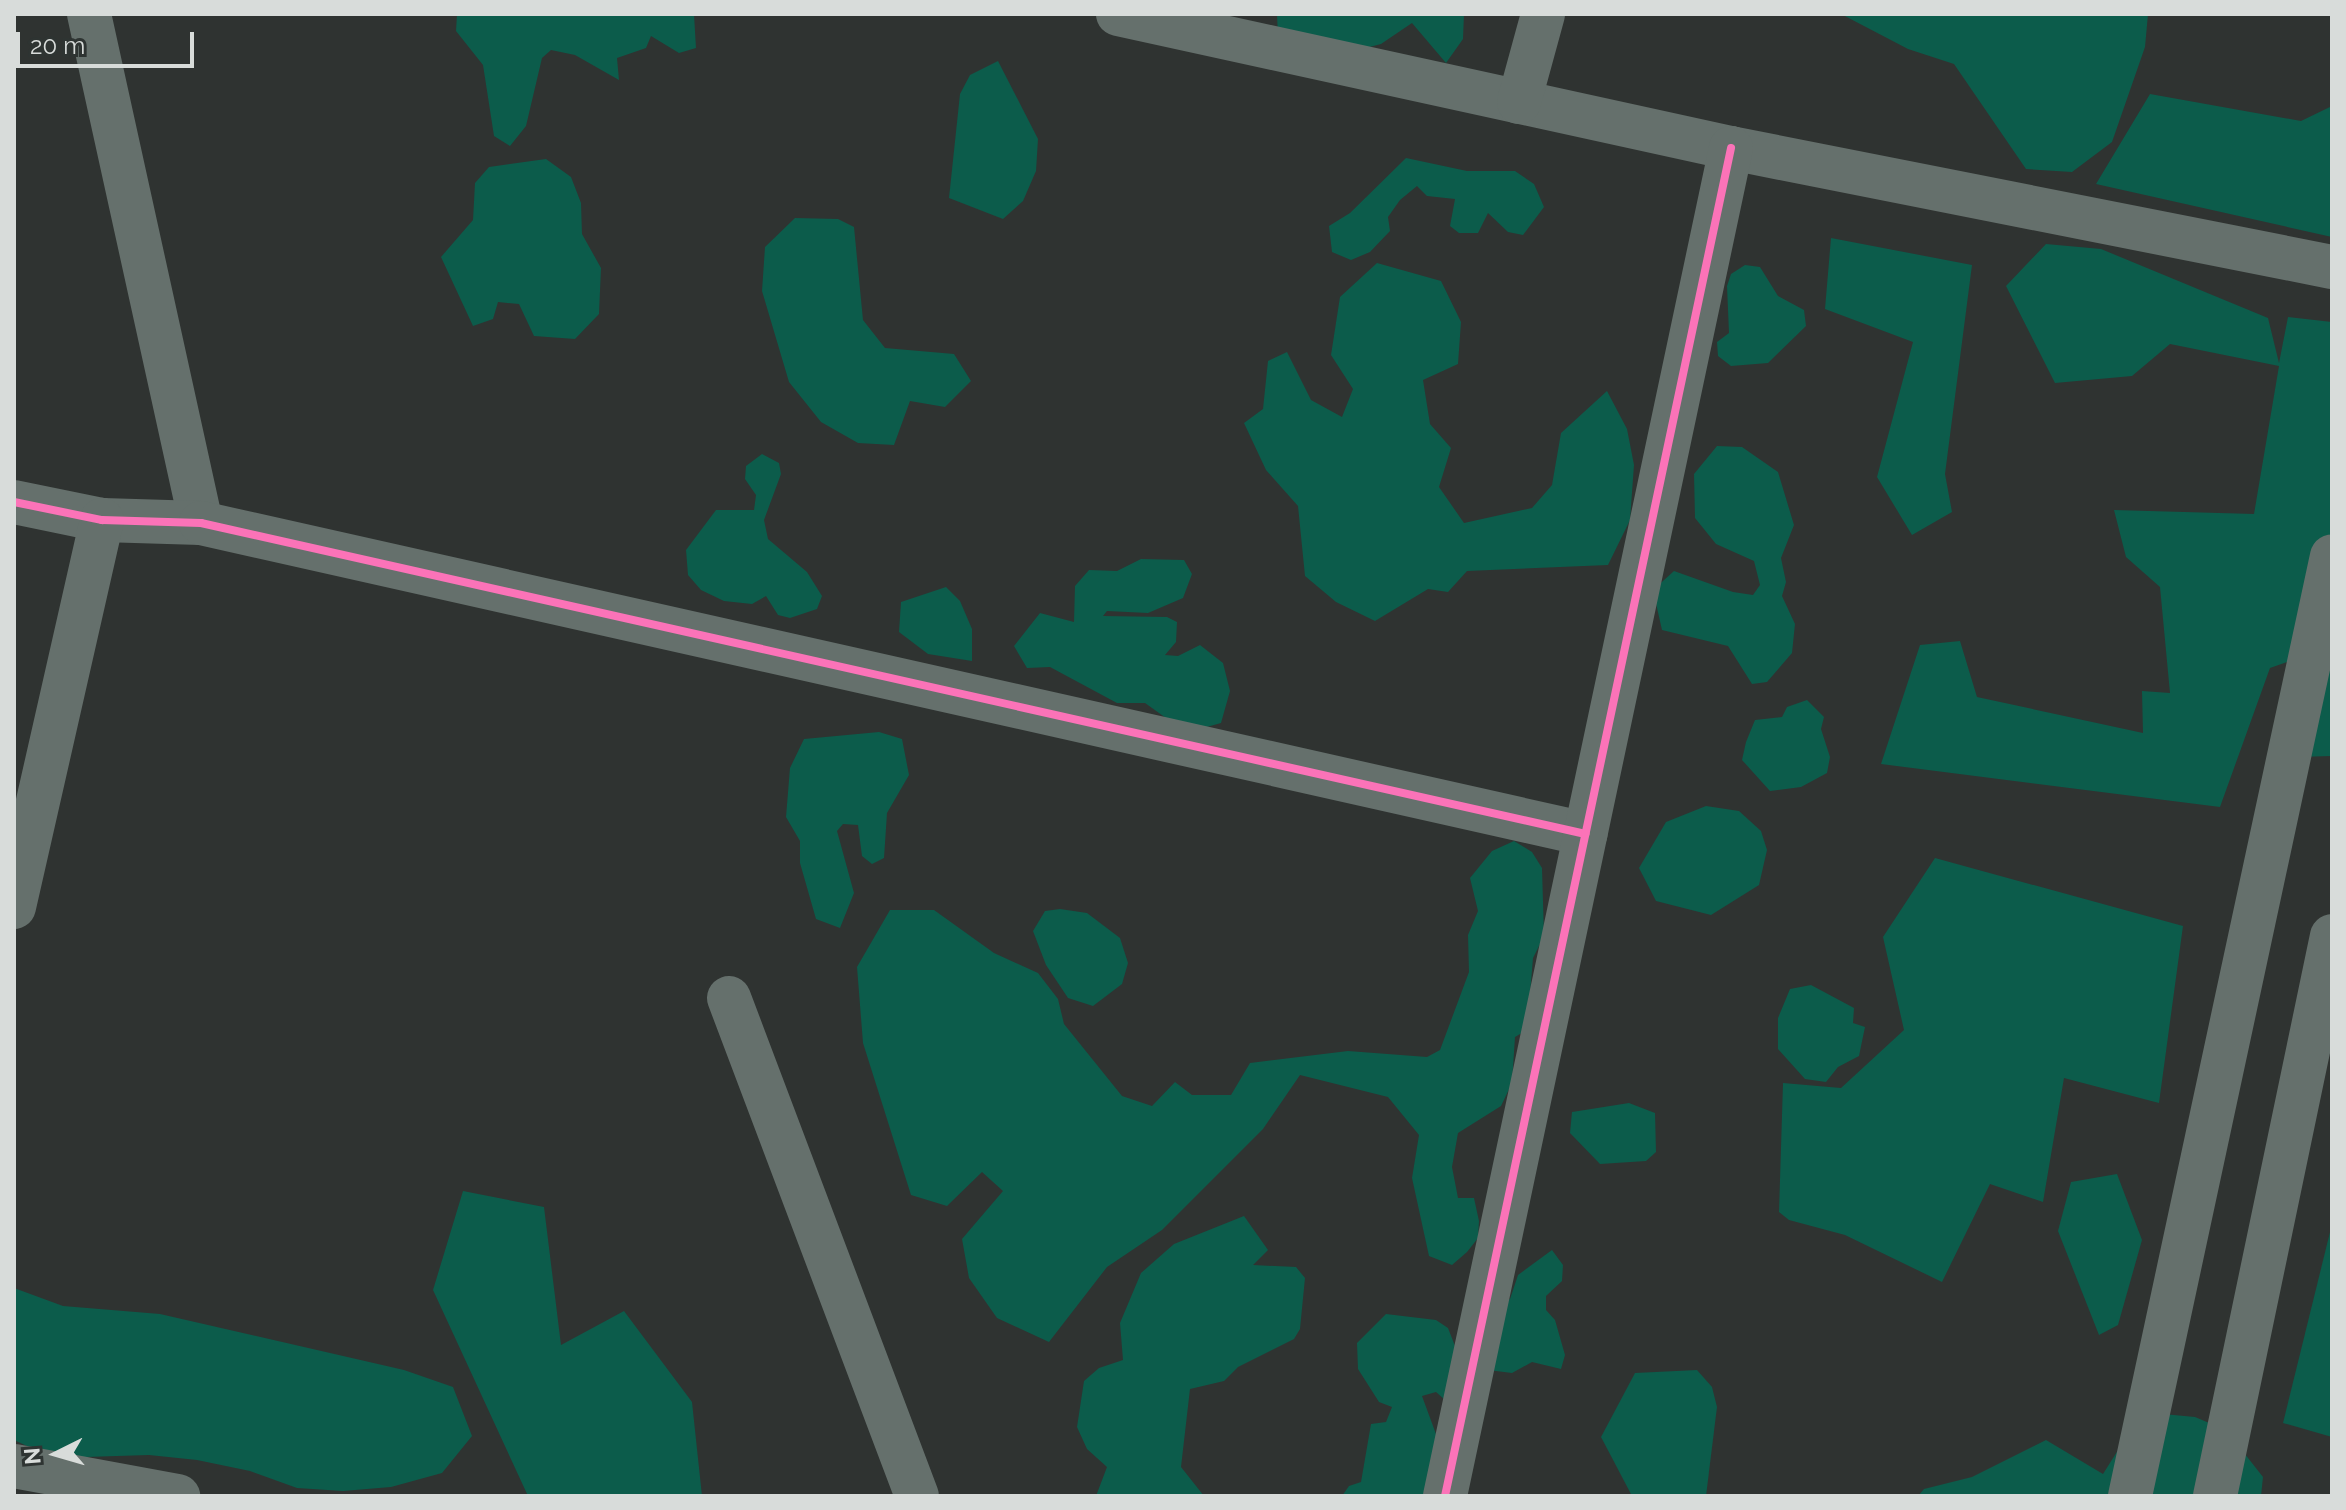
<!DOCTYPE html>
<style>
body{margin:0}
#map{position:relative;width:2346px;height:1510px;overflow:hidden;background:#2f3331;font-family:Raleway,sans-serif}
div>[style]{position:absolute}
[style*='--x']{left:calc(var(--x)*1px);top:calc(var(--y)*1px);width:calc(var(--w)*1px);rotate:calc(var(--a)*1deg)}
.green>*{inset:0;background:#0c5c4b}
.street>*{height:44px;margin:-22px;padding:0 22px;transform-origin:22px;border-radius:22px;background:#65706c}
.cycleway>*{height:8px;margin:-4px;padding:0 4px;transform-origin:4px;border-radius:4px;background:#fb73b8}
span{translate:-50% -50%;white-space:nowrap;text-align:center;line-height:1.15;-webkit-text-stroke:6px #2e3432;paint-order:stroke}
.frame{position:absolute;inset:0;border:16px solid #d8dcda;pointer-events:none}
.north{position:absolute;left:16px;top:1414px;width:80px;height:80px;-webkit-text-stroke:6px #2e3432;paint-order:stroke;rotate:265deg;font-size:22px;font-weight:700;line-height:32px;text-align:center;color:#d8dcda}
.north::after{content:'';display:block;margin:auto;width:28px;height:36px;background:#d8dcda;clip-path:polygon(50% 0,100% 100%,50% 72%,0 100%)}
.scale{position:absolute;left:16px;top:32px;width:178px;height:36px;box-sizing:border-box;border:4px solid #d8dcda;border-top:0;padding-left:10px;font-size:24px;line-height:28px;white-space:nowrap;color:#d8dcda;-webkit-text-stroke:6px #2e3432;paint-order:stroke}
</style>
<div id="map">
<div class="green">
<div style="clip-path:polygon(457px 14px,694px 14px,696px 48px,679px 53px,651px 36px,646px 48px,617px 58px,619px 80px,575px 55px,551px 50px,542px 58px,526px 126px,510px 146px,494px 136px,483px 65px,456px 31px)"></div>
<div style="clip-path:polygon(1277px 14px,1464px 14px,1463px 39px,1446px 63px,1412px 23px,1381px 44px,1358px 50px,1278px 38px)"></div>
<div style="clip-path:polygon(1841px 14px,2148px 14px,2145px 47px,2112px 142px,2072px 172px,2026px 169px,1954px 64px,1908px 49px)"></div>
<div style="clip-path:polygon(998px 61px,1038px 139px,1036px 171px,1023px 201px,1003px 219px,949px 198px,960px 94px,970px 75px)"></div>
<div style="clip-path:polygon(2150px 94px,2301px 121px,2332px 106px,2332px 237px,2096px 184px)"></div>
<div style="clip-path:polygon(1406px 158px,1467px 171px,1515px 171px,1534px 184px,1544px 207px,1523px 235px,1508px 232px,1488px 213px,1478px 233px,1459px 233px,1450px 226px,1455px 199px,1427px 196px,1417px 186px,1400px 200px,1388px 217px,1390px 231px,1370px 252px,1351px 260px,1332px 252px,1329px 226px,1350px 213px)"></div>
<div style="clip-path:polygon(546px 159px,571px 177px,581px 203px,582px 234px,601px 268px,599px 314px,575px 339px,534px 336px,519px 304px,498px 302px,493px 319px,473px 326px,441px 257px,473px 220px,475px 183px,489px 167px)"></div>
<div style="clip-path:polygon(795px 218px,838px 219px,854px 227px,863px 320px,885px 348px,954px 354px,971px 381px,945px 407px,910px 401px,894px 445px,858px 443px,821px 422px,789px 382px,762px 291px,765px 247px)"></div>
<div style="clip-path:polygon(1831px 238px,1972px 265px,1945px 474px,1952px 512px,1912px 535px,1877px 477px,1913px 342px,1825px 309px)"></div>
<div style="clip-path:polygon(2046px 244px,2101px 249px,2268px 318px,2279px 363px,2288px 317px,2332px 322px,2332px 756px,2297px 757px,2287px 662px,2270px 668px,2220px 807px,1881px 764px,1920px 645px,1960px 641px,1977px 697px,2143px 733px,2142px 691px,2170px 693px,2160px 587px,2126px 557px,2114px 510px,2254px 514px,2279px 366px,2170px 344px,2132px 376px,2055px 383px,2006px 286px)"></div>
<div style="clip-path:polygon(1377px 263px,1441px 281px,1461px 322px,1458px 364px,1423px 380px,1430px 424px,1451px 448px,1439px 487px,1464px 523px,1532px 508px,1552px 485px,1561px 433px,1607px 391px,1627px 429px,1634px 465px,1630px 520px,1608px 565px,1467px 571px,1448px 592px,1428px 589px,1375px 621px,1336px 602px,1305px 576px,1298px 506px,1266px 470px,1244px 423px,1263px 409px,1268px 361px,1287px 352px,1311px 400px,1342px 417px,1353px 389px,1331px 355px,1340px 297px)"></div>
<div style="clip-path:polygon(1745px 265px,1760px 267px,1778px 296px,1804px 310px,1806px 326px,1768px 363px,1731px 366px,1718px 356px,1717px 342px,1729px 333px,1727px 286px,1731px 274px)"></div>
<div style="clip-path:polygon(1717px 446px,1742px 447px,1778px 472px,1794px 525px,1781px 558px,1786px 582px,1782px 596px,1795px 624px,1792px 653px,1767px 682px,1752px 684px,1728px 646px,1662px 630px,1653px 590px,1674px 571px,1733px 592px,1753px 595px,1760px 585px,1754px 561px,1716px 544px,1695px 518px,1694px 474px)"></div>
<div style="clip-path:polygon(762px 454px,779px 463px,781px 474px,764px 520px,768px 539px,807px 572px,822px 596px,817px 609px,790px 618px,778px 615px,766px 596px,752px 604px,724px 601px,701px 590px,688px 575px,686px 550px,716px 510px,754px 510px,756px 495px,745px 479px,746px 466px)"></div>
<div style="clip-path:polygon(1141px 559px,1184px 560px,1192px 574px,1183px 598px,1148px 613px,1107px 611px,1103px 616px,1167px 617px,1177px 622px,1176px 642px,1165px 655px,1178px 656px,1200px 645px,1223px 663px,1230px 691px,1221px 723px,1196px 730px,1173px 723px,1145px 703px,1117px 703px,1050px 667px,1027px 668px,1014px 646px,1040px 613px,1074px 622px,1075px 586px,1089px 570px,1117px 571px)"></div>
<div style="clip-path:polygon(946px 587px,960px 601px,972px 629px,972px 661px,928px 654px,899px 632px,901px 602px)"></div>
<div style="clip-path:polygon(1807px 700px,1824px 717px,1821px 729px,1830px 757px,1827px 773px,1801px 787px,1770px 791px,1742px 760px,1746px 742px,1755px 720px,1782px 717px,1787px 707px)"></div>
<div style="clip-path:polygon(879px 732px,902px 739px,909px 775px,887px 813px,884px 858px,872px 864px,862px 856px,858px 825px,843px 824px,837px 831px,854px 893px,840px 928px,816px 919px,800px 863px,800px 841px,786px 817px,790px 768px,804px 739px)"></div>
<div style="clip-path:polygon(1706px 806px,1739px 811px,1761px 831px,1767px 850px,1759px 885px,1711px 915px,1656px 901px,1639px 868px,1666px 822px)"></div>
<div style="clip-path:polygon(1514px 841px,1532px 852px,1542px 868px,1544px 936px,1533px 958px,1527px 1030px,1515px 1037px,1512px 1083px,1501px 1106px,1458px 1133px,1452px 1167px,1458px 1198px,1474px 1198px,1479px 1221px,1478px 1238px,1467px 1252px,1452px 1265px,1429px 1256px,1412px 1178px,1419px 1135px,1388px 1097px,1300px 1075px,1263px 1129px,1162px 1230px,1107px 1267px,1049px 1342px,997px 1318px,969px 1278px,962px 1239px,1003px 1191px,982px 1172px,947px 1206px,911px 1195px,863px 1043px,857px 967px,890px 910px,934px 910px,994px 953px,1038px 973px,1058px 999px,1064px 1024px,1122px 1096px,1152px 1106px,1175px 1082px,1192px 1095px,1231px 1095px,1250px 1063px,1348px 1051px,1427px 1057px,1440px 1050px,1469px 972px,1468px 935px,1478px 911px,1470px 878px,1492px 851px)"></div>
<div style="clip-path:polygon(1935px 858px,2183px 926px,2159px 1103px,2064px 1078px,2043px 1202px,1990px 1184px,1942px 1282px,1845px 1235px,1789px 1220px,1779px 1212px,1783px 1083px,1841px 1088px,1904px 1030px,1883px 937px)"></div>
<div style="clip-path:polygon(1060px 909px,1087px 913px,1120px 938px,1128px 963px,1122px 984px,1093px 1006px,1068px 998px,1046px 965px,1033px 931px,1045px 911px)"></div>
<div style="clip-path:polygon(1811px 985px,1854px 1008px,1853px 1023px,1865px 1027px,1859px 1056px,1838px 1067px,1826px 1082px,1805px 1079px,1778px 1049px,1778px 1018px,1790px 989px)"></div>
<div style="clip-path:polygon(1629px 1103px,1655px 1113px,1656px 1152px,1646px 1161px,1600px 1164px,1570px 1133px,1572px 1112px)"></div>
<div style="clip-path:polygon(2117px 1174px,2142px 1240px,2118px 1325px,2099px 1335px,2058px 1231px,2071px 1182px)"></div>
<div style="clip-path:polygon(463px 1191px,544px 1207px,561px 1345px,624px 1311px,692px 1402px,702px 1496px,528px 1496px,433px 1290px)"></div>
<div style="clip-path:polygon(1244px 1216px,1268px 1250px,1253px 1265px,1296px 1267px,1305px 1278px,1300px 1329px,1294px 1339px,1238px 1367px,1224px 1381px,1190px 1389px,1181px 1467px,1204px 1496px,1096px 1496px,1107px 1467px,1087px 1449px,1077px 1427px,1084px 1381px,1099px 1368px,1123px 1360px,1120px 1323px,1141px 1273px,1174px 1244px)"></div>
<div style="clip-path:polygon(2332px 1224px,2332px 1437px,2283px 1423px)"></div>
<div style="clip-path:polygon(1552px 1250px,1563px 1265px,1562px 1281px,1546px 1296px,1546px 1310px,1555px 1320px,1565px 1355px,1561px 1369px,1532px 1362px,1512px 1373px,1488px 1370px,1497px 1306px,1510px 1299px,1518px 1275px)"></div>
<div style="clip-path:polygon(14px 1288px,63px 1306px,160px 1314px,404px 1370px,453px 1387px,472px 1436px,442px 1473px,391px 1487px,343px 1491px,297px 1488px,250px 1471px,197px 1460px,149px 1455px,53px 1458px,14px 1440px)"></div>
<div style="clip-path:polygon(1386px 1314px,1436px 1320px,1448px 1328px,1455px 1346px,1444px 1399px,1436px 1392px,1422px 1396px,1440px 1445px,1433px 1496px,1342px 1496px,1349px 1486px,1361px 1482px,1371px 1424px,1386px 1422px,1392px 1407px,1379px 1402px,1358px 1369px,1357px 1343px)"></div>
<div style="clip-path:polygon(1697px 1370px,1712px 1387px,1717px 1407px,1706px 1496px,1632px 1496px,1601px 1437px,1635px 1373px)"></div>
<div style="clip-path:polygon(2142px 1412px,2195px 1417px,2226px 1430px,2263px 1477px,2261px 1496px,1918px 1496px,1924px 1489px,1972px 1477px,2046px 1440px,2103px 1474px)"></div>
</div>
<div class="street">
<div style="--x:89;--y:14;--w:521;--a:77.59"></div>
<div style="--x:1118;--y:14;--w:627;--a:12.33"></div>
<div style="--x:1731;--y:148;--w:613;--a:11.2"></div>
<div style="--x:1519;--y:102;--w:91;--a:-74.7"></div>
<div style="--x:14;--y:502;--w:90;--a:11.6"></div>
<div style="--x:102;--y:520;--w:99;--a:1.7"></div>
<div style="--x:201;--y:523;--w:1419;--a:12.66"></div>
<div style="--x:14;--y:907;--w:397;--a:-77.2"></div>
<div style="--x:729;--y:998;--w:532;--a:69.32"></div>
<div style="--x:14;--y:1466;--w:167;--a:10.4"></div>
<div style="--x:1445;--y:1496;--w:1378;--a:-78.02"></div>
<div style="--x:2130;--y:1496;--w:961;--a:-77.87"></div>
<div style="--x:2215;--y:1496;--w:572;--a:-78.2"></div>
</div>
<div class="cycleway">
<div style="--x:14;--y:502;--w:90;--a:11.6"></div>
<div style="--x:102;--y:520;--w:99;--a:1.7"></div>
<div style="--x:201;--y:523;--w:1419;--a:12.66"></div>
<div style="--x:1445;--y:1496;--w:1378;--a:-78.02"></div>
</div>
<div class="frame"></div>
<div class="north">N</div>
<div class="scale">20 m</div>
</div>
